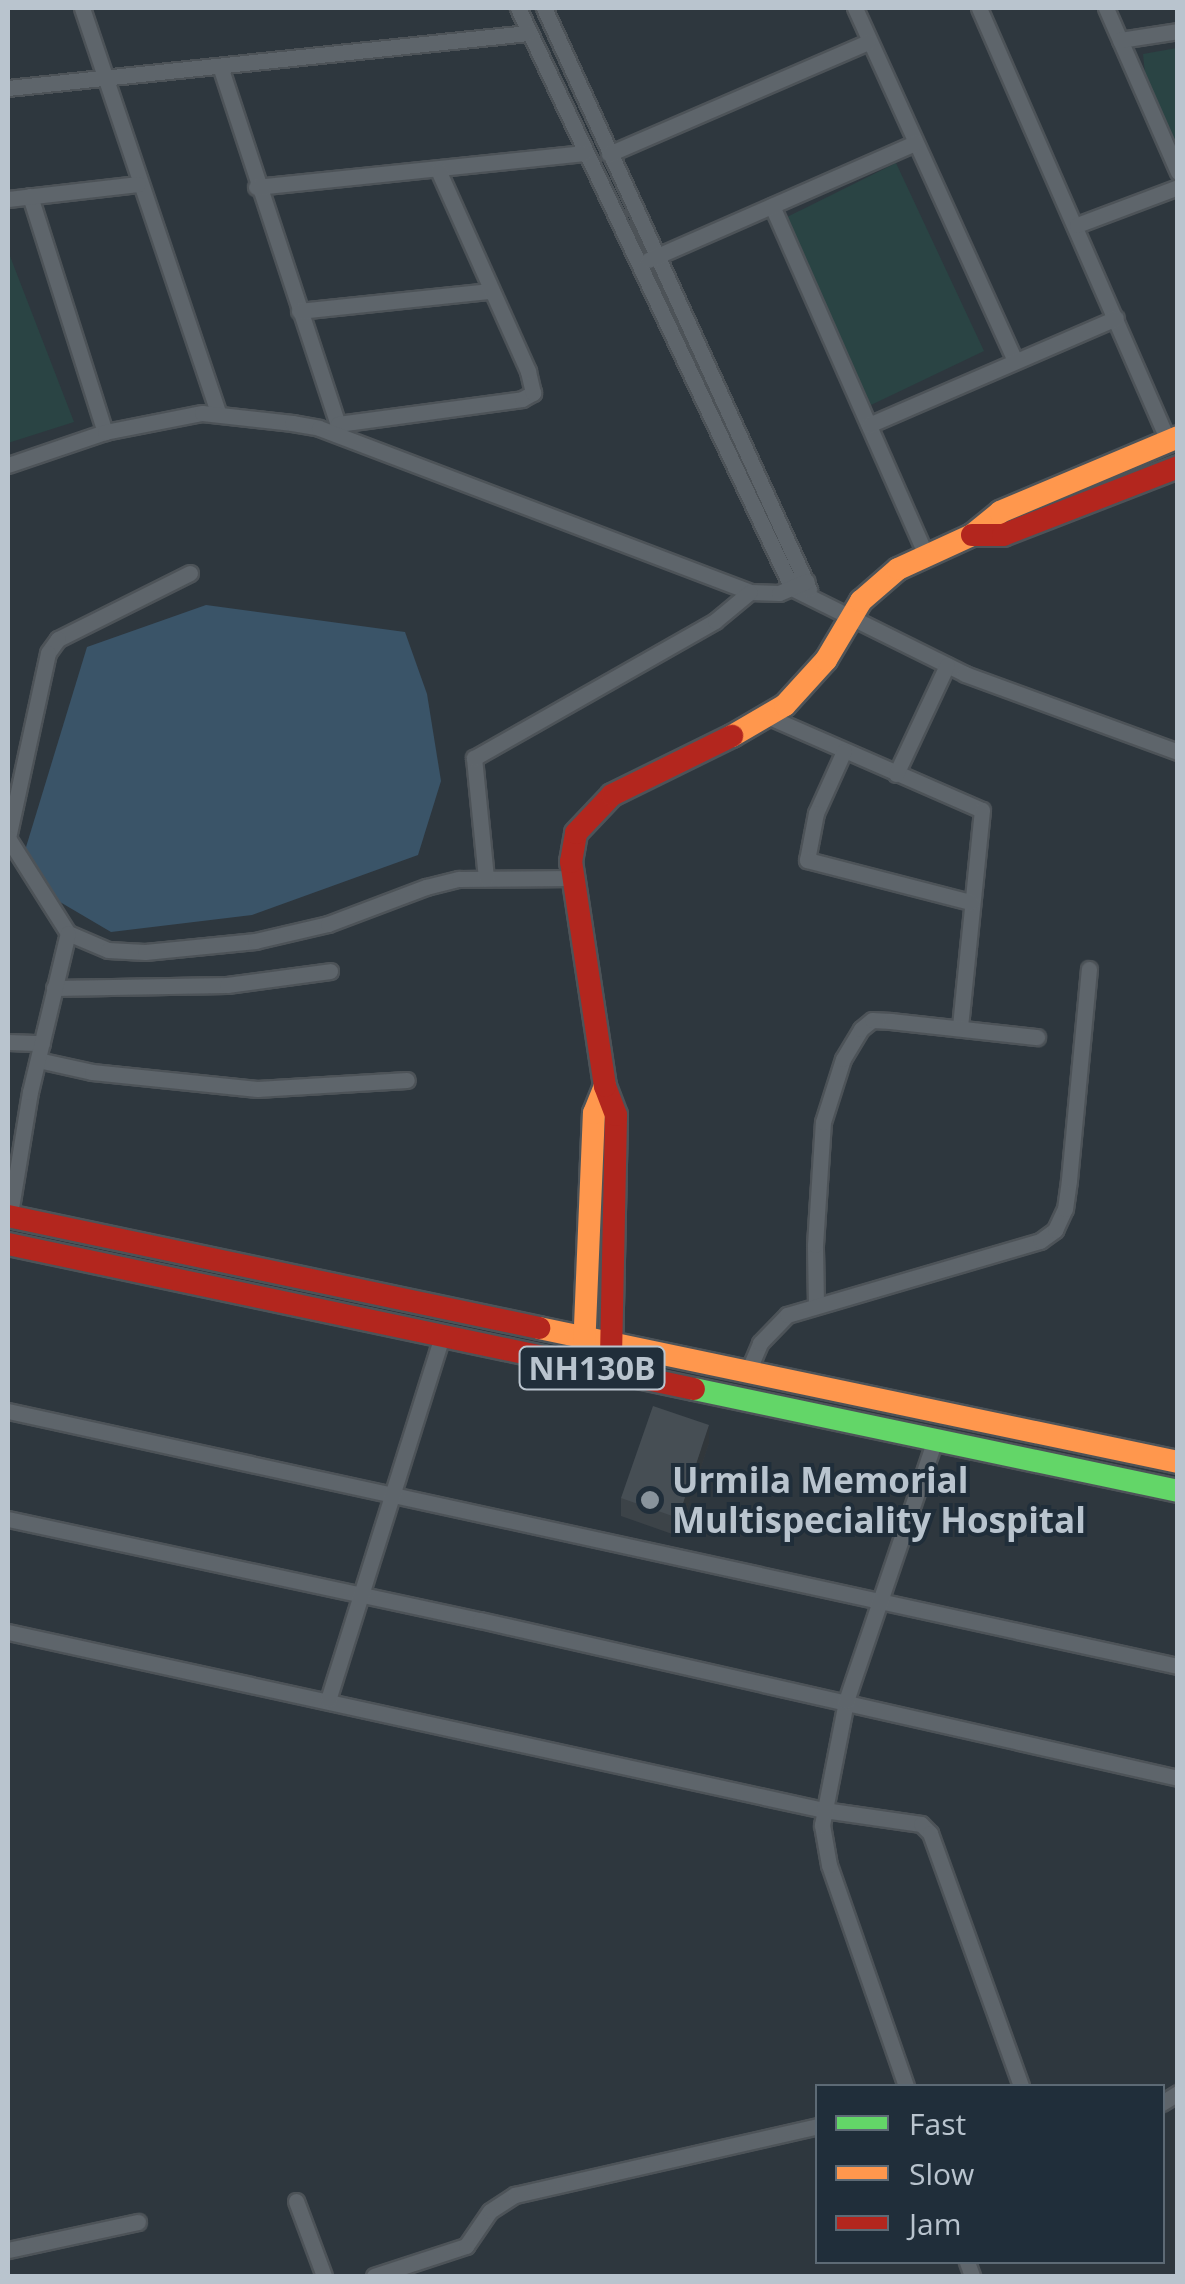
<!DOCTYPE html>
<style>
body{margin:0}
#map{position:relative;width:1185px;height:2284px;overflow:hidden;background:#2e373e;font-family:"Open Sans",sans-serif}
div>[style]{position:absolute}
[style*='--x']{left:calc(var(--x)*1px);top:calc(var(--y)*1px);width:calc(var(--w)*1px);rotate:calc(var(--a)*1deg)}
.green>*{inset:0;background:#2a4444}
.water>*{inset:0;background:#3a5468}
.roads{filter:drop-shadow(2px 0 #4d5358) drop-shadow(-2px 0 #4d5358) drop-shadow(0 2px #4d5358) drop-shadow(0 -2px #4d5358)}
.street>*{height:15px;margin:-7.5px;padding:0 7.5px;transform-origin:7.5px;border-radius:7.5px;background:#5e656b}
.fast>*{height:22px;margin:-11px;padding:0 11px;transform-origin:11px;border-radius:11px;background:#63d668}
.slow>*{height:22px;margin:-11px;padding:0 11px;transform-origin:11px;border-radius:11px;background:#ff974d}
.jam>*{height:22px;margin:-11px;padding:0 11px;transform-origin:11px;border-radius:11px;background:#b3261e}
.wall>*{inset:0;background:#3c4348}
.shaded-wall>*{inset:0;background:#31373b}
.building>*{inset:0;background:#464e54}
.dots>*{width:28px;height:28px;translate:-50% -50%;box-sizing:border-box;border:5px solid #202e3a;border-radius:50%}
span{translate:-50% -50%;white-space:nowrap;text-align:center;line-height:1.15;-webkit-text-stroke:8px #202e3a;paint-order:stroke}
.shield-label span{padding:2px 8px;background:#202e3a;border:2px solid;border-radius:8px;-webkit-text-stroke-width:0}
.shield-label{font-size:32px;color:#b9c4ce;font-weight:700}
.poi-label{font-size:35px;color:#b9c4ce;font-weight:700}
.left{translate:0 -50%;text-align:left}
.frame{position:absolute;inset:0;border:10px solid #b9c4ce;pointer-events:none}
.legend{position:absolute;left:815px;top:2084px;width:350px;height:180px;box-sizing:border-box;background:#202e3a;border:2px solid #5d6a75;margin:0;padding:12px 18px;list-style:none;font-size:30px;color:#b9c4ce}
.legend li{display:flex;align-items:center;gap:20px;height:50px}
.legend b{width:50px;border:2px solid #5d6a75}
</style>
<div id="map">
<div class="green">
<div style="clip-path:polygon(1177px 48px,1177px 156px,1146px 84px,1143px 54px)"></div>
<div style="clip-path:polygon(896px 163px,984px 351px,871px 405px,783px 219px)"></div>
<div style="clip-path:polygon(8px 251px,74px 422px,8px 443px)"></div>
</div>
<div class="water">
<div style="clip-path:polygon(206px 605px,405px 632px,427px 694px,441px 781px,418px 855px,252px 915px,111px 932px,43px 892px,23px 857px,87px 647px)"></div>
</div>
<div class="roads">
<div class="street">
<div style="--x:82;--y:8;--w:426;--a:71.4"></div>
<div style="--x:518;--y:8;--w:641;--a:64.71"></div>
<div style="--x:792;--y:588;--w:193;--a:26.4"></div>
<div style="--x:965;--y:674;--w:227;--a:20.1"></div>
<div style="--x:544;--y:8;--w:639;--a:65.48"></div>
<div style="--x:855;--y:8;--w:387;--a:65.6"></div>
<div style="--x:979;--y:8;--w:472;--a:66.4"></div>
<div style="--x:1106;--y:8;--w:179;--a:66.3"></div>
<div style="--x:1120;--y:40;--w:59;--a:-8.8"></div>
<div style="--x:220;--y:66;--w:377;--a:71.8"></div>
<div style="--x:338;--y:424;--w:9;--a:117"></div>
<div style="--x:8;--y:88;--w:523;--a:-6.04"></div>
<div style="--x:609;--y:154;--w:282;--a:-23.4"></div>
<div style="--x:256;--y:187;--w:330;--a:-5.9"></div>
<div style="--x:30;--y:196;--w:248;--a:72.4"></div>
<div style="--x:8;--y:199;--w:131;--a:-6.6"></div>
<div style="--x:772;--y:206;--w:381;--a:66.2"></div>
<div style="--x:1077;--y:225;--w:108;--a:-20.6"></div>
<div style="--x:648;--y:260;--w:291;--a:-23.7"></div>
<div style="--x:299;--y:311;--w:192;--a:-6"></div>
<div style="--x:338;--y:424;--w:186;--a:-7.7"></div>
<div style="--x:522;--y:399;--w:13;--a:-29"></div>
<div style="--x:533;--y:393;--w:23;--a:-103"></div>
<div style="--x:528;--y:371;--w:220;--a:-114.1"></div>
<div style="--x:869;--y:425;--w:269;--a:-23.4"></div>
<div style="--x:8;--y:465;--w:102;--a:-18.8"></div>
<div style="--x:105;--y:432;--w:99;--a:-11.1"></div>
<div style="--x:202;--y:413;--w:91;--a:6.3"></div>
<div style="--x:292;--y:423;--w:27;--a:10"></div>
<div style="--x:319;--y:428;--w:461;--a:20.8"></div>
<div style="--x:750;--y:592;--w:29;--a:2"></div>
<div style="--x:779;--y:593;--w:30;--a:-23"></div>
<div style="--x:190;--y:573;--w:148;--a:153.4"></div>
<div style="--x:58;--y:639;--w:17;--a:126"></div>
<div style="--x:48;--y:653;--w:189;--a:102.2"></div>
<div style="--x:8;--y:838;--w:112;--a:57.7"></div>
<div style="--x:68;--y:933;--w:43;--a:23"></div>
<div style="--x:108;--y:950;--w:37;--a:3"></div>
<div style="--x:145;--y:952;--w:111;--a:-5.7"></div>
<div style="--x:255;--y:941;--w:75;--a:-13.1"></div>
<div style="--x:328;--y:924;--w:105;--a:-20.7"></div>
<div style="--x:426;--y:887;--w:34;--a:-14"></div>
<div style="--x:459;--y:879;--w:115;--a:-0.5"></div>
<div style="--x:769;--y:717;--w:232;--a:23.6"></div>
<div style="--x:982;--y:810;--w:219;--a:95.8"></div>
<div style="--x:844;--y:751;--w:68;--a:114.3"></div>
<div style="--x:816;--y:813;--w:48;--a:100.8"></div>
<div style="--x:807;--y:860;--w:169;--a:14.4"></div>
<div style="--x:896;--y:774;--w:120;--a:-64.9"></div>
<div style="--x:486;--y:878;--w:121;--a:-95.7"></div>
<div style="--x:474;--y:758;--w:277;--a:-29.6"></div>
<div style="--x:715;--y:621;--w:45;--a:-39.6"></div>
<div style="--x:54;--y:988;--w:173;--a:-1"></div>
<div style="--x:227;--y:985;--w:104;--a:-7.7"></div>
<div style="--x:8;--y:1042;--w:34;--a:2"></div>
<div style="--x:38;--y:1060;--w:55;--a:12.5"></div>
<div style="--x:92;--y:1072;--w:166;--a:5.9"></div>
<div style="--x:257;--y:1089;--w:150;--a:-3.4"></div>
<div style="--x:9;--y:1220;--w:130;--a:-80.7"></div>
<div style="--x:30;--y:1092;--w:163;--a:-76.6"></div>
<div style="--x:816;--y:1305;--w:60;--a:-91"></div>
<div style="--x:815;--y:1245;--w:123;--a:-86.3"></div>
<div style="--x:823;--y:1122;--w:66;--a:-72.4"></div>
<div style="--x:843;--y:1059;--w:35;--a:-59"></div>
<div style="--x:861;--y:1029;--w:14;--a:-39"></div>
<div style="--x:872;--y:1020;--w:19;--a:3"></div>
<div style="--x:891;--y:1021;--w:147;--a:6.3"></div>
<div style="--x:747;--y:1374;--w:34;--a:-67"></div>
<div style="--x:760;--y:1343;--w:39;--a:-46"></div>
<div style="--x:787;--y:1315;--w:264;--a:-16.3"></div>
<div style="--x:1040;--y:1241;--w:19;--a:-36"></div>
<div style="--x:1055;--y:1230;--w:23;--a:-65"></div>
<div style="--x:1065;--y:1209;--w:29;--a:-82"></div>
<div style="--x:1069;--y:1180;--w:212;--a:-84.6"></div>
<div style="--x:8;--y:1411;--w:1197;--a:12.3"></div>
<div style="--x:8;--y:1519;--w:483;--a:12.1"></div>
<div style="--x:480;--y:1620;--w:716;--a:12.75"></div>
<div style="--x:8;--y:1632;--w:835;--a:12.31"></div>
<div style="--x:824;--y:1810;--w:98;--a:8.2"></div>
<div style="--x:921;--y:1824;--w:13;--a:45"></div>
<div style="--x:930;--y:1833;--w:269;--a:70.2"></div>
<div style="--x:328;--y:1700;--w:380;--a:-72.6"></div>
<div style="--x:906;--y:2086;--w:234;--a:-109.2"></div>
<div style="--x:829;--y:1865;--w:41;--a:-99.9"></div>
<div style="--x:822;--y:1825;--w:126;--a:-79"></div>
<div style="--x:846;--y:1701;--w:277;--a:-71.2"></div>
<div style="--x:1162;--y:2103;--w:19;--a:-32"></div>
<div style="--x:296;--y:2201;--w:80;--a:69.5"></div>
<div style="--x:8;--y:2250;--w:133;--a:-12.2"></div>
<div style="--x:967;--y:2262;--w:15;--a:70"></div>
<div style="--x:374;--y:2276;--w:97;--a:-18.1"></div>
<div style="--x:466;--y:2246;--w:42;--a:-55.6"></div>
<div style="--x:490;--y:2211;--w:30;--a:-33"></div>
<div style="--x:515;--y:2195;--w:311;--a:-12.8"></div>
</div>
<div class="fast">
<div style="--x:694;--y:1389;--w:495;--a:11.9"></div>
</div>
<div class="slow">
<div style="--x:732;--y:736;--w:61;--a:-30.3"></div>
<div style="--x:785;--y:705;--w:61;--a:-47.7"></div>
<div style="--x:826;--y:660;--w:69;--a:-59.3"></div>
<div style="--x:861;--y:601;--w:49;--a:-40.9"></div>
<div style="--x:898;--y:569;--w:81;--a:-24.7"></div>
<div style="--x:972;--y:535;--w:36;--a:-39"></div>
<div style="--x:1000;--y:512;--w:193;--a:-22.8"></div>
<div style="--x:539;--y:1328;--w:653;--a:11.84"></div>
<div style="--x:584;--y:1350;--w:237;--a:-87.6"></div>
<div style="--x:594;--y:1113;--w:29;--a:-68"></div>
</div>
<div class="jam">
<div style="--x:972;--y:535;--w:31;--a:0"></div>
<div style="--x:1003;--y:535;--w:188;--a:-21.2"></div>
<div style="--x:8;--y:1216;--w:543;--a:11.91"></div>
<div style="--x:8;--y:1244;--w:701;--a:11.93"></div>
<div style="--x:611;--y:1356;--w:241;--a:-88.8"></div>
<div style="--x:616;--y:1115;--w:31;--a:-111"></div>
<div style="--x:605;--y:1086;--w:227;--a:-98.6"></div>
<div style="--x:571;--y:862;--w:29;--a:-80"></div>
<div style="--x:576;--y:833;--w:52;--a:-46.5"></div>
<div style="--x:612;--y:795;--w:134;--a:-26.2"></div>
</div>
</div>
<div class="wall">
<div style="clip-path:polygon(709px 1443px,678px 1536px,621px 1516px,621px 1498px)"></div>
</div>
<div class="shaded-wall">
<div style="clip-path:polygon(709px 1425px,709px 1443px,678px 1536px,678px 1518px)"></div>
</div>
<div class="building">
<div style="clip-path:polygon(653px 1406px,709px 1425px,678px 1518px,621px 1498px)"></div>
</div>
<div class="dots">
<div style="left:650px;top:1500px;background:#88939c"></div>
</div>
<div class="shield-label">
<span style="left:592px;top:1368px">NH130B</span>
</div>
<div class="poi-label">
<span class="left" style="left:672px;top:1500px">Urmila Memorial<br>Multispeciality Hospital</span>
</div>
<div class="frame"></div>
<ul class="legend">
<li><b style="height:12px;background:#63d668"></b>Fast</li>
<li><b style="height:12px;background:#ff974d"></b>Slow</li>
<li><b style="height:12px;background:#b3261e"></b>Jam</li>
</ul>
</div>
